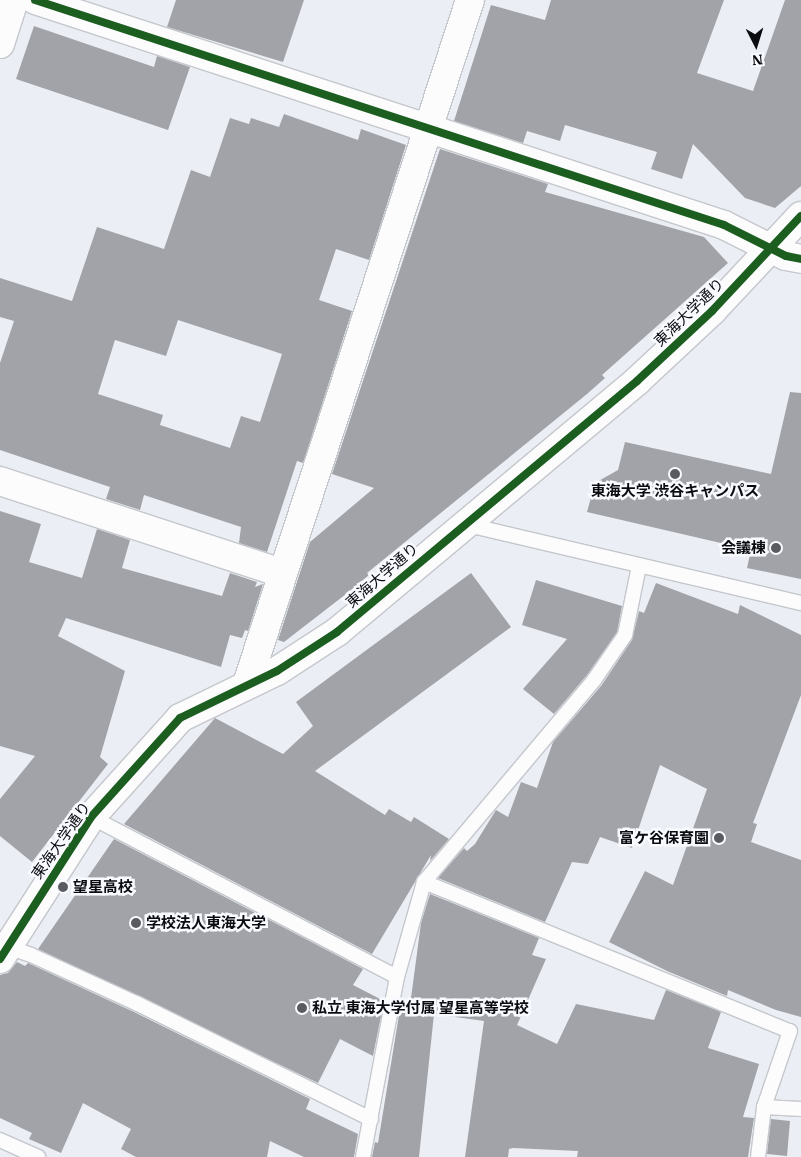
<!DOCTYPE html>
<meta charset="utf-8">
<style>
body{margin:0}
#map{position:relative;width:801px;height:1157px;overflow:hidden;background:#ebeef4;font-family:"IBM Plex Serif","Noto Sans JP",serif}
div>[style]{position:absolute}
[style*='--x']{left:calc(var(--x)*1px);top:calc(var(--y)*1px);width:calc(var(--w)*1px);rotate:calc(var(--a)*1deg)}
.building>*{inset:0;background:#a1a3a8}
.roads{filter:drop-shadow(1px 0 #c4c7cc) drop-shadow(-1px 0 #c4c7cc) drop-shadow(0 1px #c4c7cc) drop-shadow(0 -1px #c4c7cc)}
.service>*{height:14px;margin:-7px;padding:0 7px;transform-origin:7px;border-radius:7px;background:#fcfcfd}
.minor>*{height:28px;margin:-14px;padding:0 14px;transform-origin:14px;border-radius:14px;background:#fcfcfd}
.cycleway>*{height:8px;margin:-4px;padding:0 4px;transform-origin:4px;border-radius:4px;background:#1b5e20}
.dots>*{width:14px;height:14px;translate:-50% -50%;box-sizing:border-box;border:2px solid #f8faff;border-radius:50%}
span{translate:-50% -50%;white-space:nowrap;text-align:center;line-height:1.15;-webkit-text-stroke:5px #f8faff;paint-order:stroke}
.street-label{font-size:15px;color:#0a0c10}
.poi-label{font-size:15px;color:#0a0c10;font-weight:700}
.right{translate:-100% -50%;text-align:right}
.left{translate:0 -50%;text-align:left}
.north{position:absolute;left:731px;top:20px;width:50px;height:50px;-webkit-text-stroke:4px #f8faff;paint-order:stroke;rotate:175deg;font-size:14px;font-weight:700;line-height:20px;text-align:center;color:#0a0c10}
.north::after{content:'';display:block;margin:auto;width:18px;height:22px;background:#0a0c10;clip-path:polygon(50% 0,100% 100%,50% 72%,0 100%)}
</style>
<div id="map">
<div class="building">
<div style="clip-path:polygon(176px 0,304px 0,283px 62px,167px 27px)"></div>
<div style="clip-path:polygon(551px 0,724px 0,697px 73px,753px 91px,785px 0,801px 0,801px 186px,775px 208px,745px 198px,693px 144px,682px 179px,651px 169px,657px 152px,565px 125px,560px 141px,527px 131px,523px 143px,454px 121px,491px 5px,545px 20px)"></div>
<div style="clip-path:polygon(34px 26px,154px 67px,157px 56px,190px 67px,168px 130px,16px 79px)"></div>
<div style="clip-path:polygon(evenodd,284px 114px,358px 140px,361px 129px,406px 145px,369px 260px,336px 249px,319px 300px,352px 311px,303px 463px,297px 461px,267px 552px,239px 543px,241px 527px,144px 495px,140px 510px,106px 499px,110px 487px,0 450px,0 363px,14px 321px,0 317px,0 278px,72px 301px,97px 227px,164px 249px,191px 170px,210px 177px,230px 118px,249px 124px,251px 118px,279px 127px,284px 114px,178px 320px,282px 354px,260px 422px,241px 416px,230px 448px,160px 425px,163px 415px,98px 394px,115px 340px,166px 356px,178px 320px)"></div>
<div style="clip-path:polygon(440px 149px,548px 184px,545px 192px,704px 237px,728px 263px,602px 375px,605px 378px,587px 394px,367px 573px,369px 575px,346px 594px,284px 642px,278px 640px,310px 542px,374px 488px,332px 474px)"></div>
<div style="clip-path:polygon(790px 392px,801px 393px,801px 579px,747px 568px,751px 550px,587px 512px,595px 483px,618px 470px,625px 442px,771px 474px)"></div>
<div style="clip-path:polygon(0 511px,41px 524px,29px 562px,82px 578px,97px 529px,130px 540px,122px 568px,222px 596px,230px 573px,257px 582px,255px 587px,263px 584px,248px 631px,245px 630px,242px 638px,230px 635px,221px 667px,66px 618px,58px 636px,125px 671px,100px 757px,108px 764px,32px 862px,0 836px,0 799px,35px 756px,0 746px)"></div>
<div style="clip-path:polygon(471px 573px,511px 627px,315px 771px,385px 815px,389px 809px,411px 822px,414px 817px,449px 839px,430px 861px,431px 855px,372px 954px,124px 824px,215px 718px,283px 754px,313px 726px,296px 702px)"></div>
<div style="clip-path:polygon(536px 580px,622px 606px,617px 632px,587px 675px,554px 714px,523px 689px,567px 639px,522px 625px)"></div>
<div style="clip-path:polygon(656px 583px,738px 614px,740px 605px,801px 635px,801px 695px,753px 823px,757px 824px,751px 842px,801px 860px,801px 1017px,776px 1010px,728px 990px,727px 996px,667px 971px,609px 942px,645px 871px,673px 885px,707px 789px,660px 765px,632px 848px,600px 837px,588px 864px,572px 862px,545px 922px,438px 878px,464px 848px,467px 851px,475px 844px,496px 810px,508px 817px,521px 782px,537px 788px,553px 742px,601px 686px,632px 640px,639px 611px,644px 613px)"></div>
<div style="clip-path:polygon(114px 839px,363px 969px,353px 985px,384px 1001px,373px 1056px,340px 1039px,318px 1083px,38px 949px)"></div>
<div style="clip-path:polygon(430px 894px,539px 938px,532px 955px,546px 959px,517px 1025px,557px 1044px,576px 1004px,654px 1020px,666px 990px,721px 1012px,708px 1048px,759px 1064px,743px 1117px,754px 1118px,748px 1157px,577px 1157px,578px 1151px,513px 1148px,509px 1149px,508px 1157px,465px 1157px,484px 1021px,434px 1014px,419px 1157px,372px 1157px,375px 1142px,378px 1143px,400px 1009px,409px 1013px,421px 923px)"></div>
<div style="clip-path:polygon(17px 962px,25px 966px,28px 963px,134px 1012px,310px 1099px,306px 1109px,358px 1134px,354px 1157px,304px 1157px,270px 1141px,267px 1157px,136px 1157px,121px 1149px,131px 1129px,83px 1103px,61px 1153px,29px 1139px,32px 1133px,0 1118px,0 975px,8px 973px)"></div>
<div style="clip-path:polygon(771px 1119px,790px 1121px,787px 1156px,767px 1154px)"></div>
</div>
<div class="roads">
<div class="service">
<div style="--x:464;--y:524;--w:346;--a:13.2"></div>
<div style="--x:91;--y:817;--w:345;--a:27.6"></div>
<div style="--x:424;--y:882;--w:395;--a:22.2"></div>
<div style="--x:790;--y:1031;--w:80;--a:108.9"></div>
<div style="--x:764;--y:1107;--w:50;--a:96.8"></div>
<div style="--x:7;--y:947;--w:25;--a:18"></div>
<div style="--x:31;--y:955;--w:118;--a:24.6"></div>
<div style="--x:138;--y:1004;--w:260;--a:26.3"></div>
<div style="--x:764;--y:1107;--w:37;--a:3"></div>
<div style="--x:0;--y:1140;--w:42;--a:24.1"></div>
<div style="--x:363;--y:1157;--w:183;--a:-79.3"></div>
<div style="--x:397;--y:977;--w:99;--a:-74.1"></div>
<div style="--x:424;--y:882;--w:264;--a:-49.9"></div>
<div style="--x:594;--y:680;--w:55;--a:-55.4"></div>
<div style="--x:625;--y:635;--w:70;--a:-78.5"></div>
</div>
<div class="minor">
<div style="--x:35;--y:0;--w:725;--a:18.08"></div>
<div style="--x:724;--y:225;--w:69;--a:26.6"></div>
<div style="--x:786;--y:256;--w:15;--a:11"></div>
<div style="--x:0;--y:44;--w:46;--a:-72.3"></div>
<div style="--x:0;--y:481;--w:296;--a:18.1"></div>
<div style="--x:247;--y:684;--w:719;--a:-71.94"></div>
<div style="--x:0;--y:959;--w:169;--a:-57.3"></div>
<div style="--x:91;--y:817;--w:133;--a:-48"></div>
<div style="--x:180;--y:718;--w:108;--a:-25.9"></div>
<div style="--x:277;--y:671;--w:72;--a:-33"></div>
<div style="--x:337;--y:632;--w:391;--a:-39.9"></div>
<div style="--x:637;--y:381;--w:103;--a:-43"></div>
<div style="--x:712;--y:311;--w:130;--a:-46.9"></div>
</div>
</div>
<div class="cycleway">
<div style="--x:35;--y:0;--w:725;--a:18.08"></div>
<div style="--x:724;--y:225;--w:69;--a:26.6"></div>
<div style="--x:786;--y:256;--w:15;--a:11"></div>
<div style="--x:0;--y:959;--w:169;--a:-57.3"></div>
<div style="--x:91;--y:817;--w:133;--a:-48"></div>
<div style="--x:180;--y:718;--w:108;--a:-25.9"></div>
<div style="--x:277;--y:671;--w:72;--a:-33"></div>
<div style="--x:337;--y:632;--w:391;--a:-39.9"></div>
<div style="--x:637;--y:381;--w:103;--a:-43"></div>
<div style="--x:712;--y:311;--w:130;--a:-46.9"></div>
</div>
<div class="dots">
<div style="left:675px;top:474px;background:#595b60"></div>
<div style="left:776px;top:548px;background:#595b60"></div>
<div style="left:719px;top:838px;background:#595b60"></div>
<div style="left:63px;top:887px;background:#595b60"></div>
<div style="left:136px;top:923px;background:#595b60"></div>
<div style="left:302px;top:1008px;background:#595b60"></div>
</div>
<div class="street-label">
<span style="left:689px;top:312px;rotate:-44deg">東海大学通り</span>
<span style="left:382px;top:575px;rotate:-41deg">東海大学通り</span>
<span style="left:61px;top:840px;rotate:-55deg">東海大学通り</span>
</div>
<div class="poi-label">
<span style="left:675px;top:491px">東海大学 渋谷キャンパス</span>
<span class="right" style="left:766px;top:548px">会議棟</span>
<span class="right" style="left:709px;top:838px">富ケ谷保育園</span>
<span class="left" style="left:73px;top:887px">望星高校</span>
<span class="left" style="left:146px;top:923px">学校法人東海大学</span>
<span class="left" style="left:312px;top:1008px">私立 東海大学付属 望星高等学校</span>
</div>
<div class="north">N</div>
</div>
